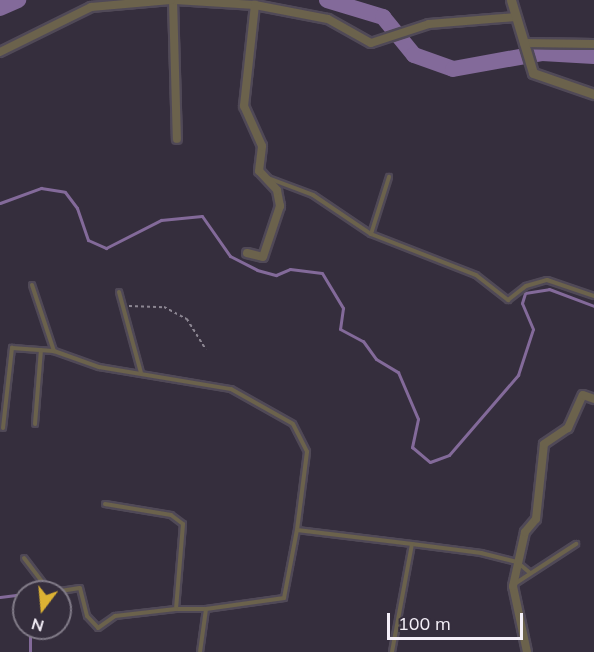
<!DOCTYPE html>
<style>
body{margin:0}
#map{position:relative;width:594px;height:652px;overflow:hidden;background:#352e3d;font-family:Mulish,sans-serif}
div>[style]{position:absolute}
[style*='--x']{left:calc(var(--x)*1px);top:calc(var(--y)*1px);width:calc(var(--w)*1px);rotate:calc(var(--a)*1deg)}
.stream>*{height:3px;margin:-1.5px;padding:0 1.5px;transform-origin:1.5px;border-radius:1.5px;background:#836a9a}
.river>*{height:16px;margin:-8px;padding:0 8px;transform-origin:8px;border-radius:8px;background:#836a9a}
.path>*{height:1.5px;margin-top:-0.75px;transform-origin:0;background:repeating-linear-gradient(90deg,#8c8692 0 3px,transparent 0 6px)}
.roads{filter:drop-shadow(2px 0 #504957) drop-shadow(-2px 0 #504957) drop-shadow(0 2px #504957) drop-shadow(0 -2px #504957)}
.service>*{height:4px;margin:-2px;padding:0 2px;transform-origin:2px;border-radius:2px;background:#6b624c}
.minor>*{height:8px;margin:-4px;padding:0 4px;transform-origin:4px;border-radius:4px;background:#6b624c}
.tertiary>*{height:9px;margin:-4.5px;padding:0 4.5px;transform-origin:4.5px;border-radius:4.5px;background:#6b624c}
span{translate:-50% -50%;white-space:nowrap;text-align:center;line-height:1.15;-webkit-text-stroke:6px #352e3d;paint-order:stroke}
.north{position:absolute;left:12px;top:580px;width:60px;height:60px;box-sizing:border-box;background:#352e3d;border:2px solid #817b88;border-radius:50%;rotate:196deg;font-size:16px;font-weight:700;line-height:24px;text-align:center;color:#f4eff8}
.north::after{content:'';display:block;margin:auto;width:21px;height:27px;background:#dcb233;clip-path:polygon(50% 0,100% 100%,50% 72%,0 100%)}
.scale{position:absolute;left:387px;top:613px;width:136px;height:27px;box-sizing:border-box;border:3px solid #f4eff8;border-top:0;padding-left:8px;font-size:18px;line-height:21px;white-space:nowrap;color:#f4eff8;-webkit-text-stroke:4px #352e3d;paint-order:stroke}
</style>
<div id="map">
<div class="stream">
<div style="--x:0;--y:203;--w:44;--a:-20.1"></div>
<div style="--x:41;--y:188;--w:24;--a:9"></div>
<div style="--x:65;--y:192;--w:20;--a:53"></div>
<div style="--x:77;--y:208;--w:34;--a:71"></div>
<div style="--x:88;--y:240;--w:20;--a:24"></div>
<div style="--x:106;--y:248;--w:62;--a:-27"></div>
<div style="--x:161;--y:220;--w:41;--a:-5.6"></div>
<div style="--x:202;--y:216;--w:49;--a:55"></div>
<div style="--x:230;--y:256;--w:30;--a:27"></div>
<div style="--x:257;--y:270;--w:20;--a:15"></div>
<div style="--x:276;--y:275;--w:15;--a:-23"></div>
<div style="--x:290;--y:269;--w:32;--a:7"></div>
<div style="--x:322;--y:273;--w:41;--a:59"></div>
<div style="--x:343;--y:308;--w:21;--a:98"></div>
<div style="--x:340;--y:329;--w:26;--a:28"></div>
<div style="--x:363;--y:341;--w:22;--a:54"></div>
<div style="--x:376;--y:359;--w:26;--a:31"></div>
<div style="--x:398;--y:372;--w:51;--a:66.9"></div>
<div style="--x:418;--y:419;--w:29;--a:102"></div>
<div style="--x:412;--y:447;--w:23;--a:40"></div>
<div style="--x:430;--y:462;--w:20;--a:-20"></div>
<div style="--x:449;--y:455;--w:106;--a:-49.2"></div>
<div style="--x:518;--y:375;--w:48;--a:-71.9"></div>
<div style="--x:533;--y:329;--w:28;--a:-113"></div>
<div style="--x:522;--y:303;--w:10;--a:-73"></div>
<div style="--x:525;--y:293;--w:24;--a:-9"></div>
<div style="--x:549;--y:289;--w:48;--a:20.7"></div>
<div style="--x:0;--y:597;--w:16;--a:-7"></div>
<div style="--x:16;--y:595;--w:11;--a:45"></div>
<div style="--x:30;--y:652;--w:24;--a:-90"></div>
</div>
<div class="river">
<div style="--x:327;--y:0;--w:59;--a:16.9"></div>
<div style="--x:383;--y:17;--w:49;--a:50.8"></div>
<div style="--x:414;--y:55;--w:41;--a:19.7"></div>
<div style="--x:453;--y:69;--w:90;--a:-10.2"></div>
<div style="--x:542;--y:53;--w:52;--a:3.3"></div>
<div style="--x:0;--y:8;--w:20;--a:-24"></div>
</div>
<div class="path">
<div style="--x:129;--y:306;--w:35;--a:2"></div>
<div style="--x:164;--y:307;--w:26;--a:28"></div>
<div style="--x:187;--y:319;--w:36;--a:58"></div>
</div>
<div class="roads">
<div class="service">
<div style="--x:268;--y:178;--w:48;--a:20.7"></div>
<div style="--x:313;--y:195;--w:70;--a:33.9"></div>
<div style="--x:371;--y:234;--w:113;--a:21.3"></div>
<div style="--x:476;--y:275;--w:41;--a:38"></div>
<div style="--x:508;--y:300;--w:23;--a:-38"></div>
<div style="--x:526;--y:286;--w:22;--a:-16"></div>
<div style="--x:547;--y:280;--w:50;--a:18.8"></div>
<div style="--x:371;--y:234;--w:60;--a:-72.5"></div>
<div style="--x:32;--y:285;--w:70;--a:71.6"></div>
<div style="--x:54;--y:351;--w:48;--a:19.6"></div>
<div style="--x:99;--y:367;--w:134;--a:9.5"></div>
<div style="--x:231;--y:389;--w:71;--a:29.4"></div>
<div style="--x:293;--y:424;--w:31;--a:63"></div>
<div style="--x:307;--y:452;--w:79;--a:97.3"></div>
<div style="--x:119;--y:292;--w:84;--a:74.8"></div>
<div style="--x:35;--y:424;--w:74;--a:-85.4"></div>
<div style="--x:3;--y:428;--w:81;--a:-83.6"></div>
<div style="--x:12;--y:348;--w:41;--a:4.2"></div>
<div style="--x:105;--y:504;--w:67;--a:9.5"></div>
<div style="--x:171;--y:515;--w:15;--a:37"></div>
<div style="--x:183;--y:524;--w:85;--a:94.7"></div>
<div style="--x:176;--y:609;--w:30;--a:0"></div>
<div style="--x:206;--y:609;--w:43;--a:97.9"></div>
<div style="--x:412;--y:544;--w:70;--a:7.4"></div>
<div style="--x:481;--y:553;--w:37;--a:14"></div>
<div style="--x:517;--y:562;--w:16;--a:40"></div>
<div style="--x:24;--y:558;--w:43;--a:52.6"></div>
<div style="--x:516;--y:583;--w:72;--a:-33"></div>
<div style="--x:54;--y:592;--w:26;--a:-9"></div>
<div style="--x:80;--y:588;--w:29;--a:76"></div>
<div style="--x:87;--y:616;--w:16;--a:47"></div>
<div style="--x:98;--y:628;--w:21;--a:-35"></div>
<div style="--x:115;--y:616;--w:61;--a:-6.5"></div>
<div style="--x:206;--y:609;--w:79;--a:-8"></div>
<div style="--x:284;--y:598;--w:69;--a:-79.2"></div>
<div style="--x:297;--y:530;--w:116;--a:6.9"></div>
<div style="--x:412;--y:544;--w:110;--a:100.5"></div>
</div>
<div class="minor">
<div style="--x:173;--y:0;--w:139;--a:88.4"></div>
<div style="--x:175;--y:0;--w:80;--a:3.6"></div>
<div style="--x:255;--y:5;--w:74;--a:10.9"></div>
<div style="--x:328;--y:19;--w:49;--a:29.2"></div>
<div style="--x:371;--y:43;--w:61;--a:-18.1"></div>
<div style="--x:429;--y:24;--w:87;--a:-4.6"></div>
<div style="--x:524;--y:43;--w:70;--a:0.8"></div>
<div style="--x:0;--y:52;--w:102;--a:-26.3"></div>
<div style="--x:91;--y:7;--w:80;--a:-5"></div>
<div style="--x:247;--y:253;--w:16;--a:14"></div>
<div style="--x:263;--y:257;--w:54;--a:-71.6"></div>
<div style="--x:280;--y:206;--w:16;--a:-101"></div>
<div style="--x:277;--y:190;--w:26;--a:-133"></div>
<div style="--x:259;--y:171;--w:25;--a:-83"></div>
<div style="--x:262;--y:146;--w:44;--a:-114.2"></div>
<div style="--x:244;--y:106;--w:102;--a:-83.8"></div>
<div style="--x:527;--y:652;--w:67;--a:-102"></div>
<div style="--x:513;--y:586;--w:55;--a:-77.5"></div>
<div style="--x:525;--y:532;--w:17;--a:-50"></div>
<div style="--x:536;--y:519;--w:75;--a:-83.9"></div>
<div style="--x:544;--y:444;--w:29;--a:-34"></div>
<div style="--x:568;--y:428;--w:36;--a:-66"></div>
<div style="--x:583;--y:395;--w:12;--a:20"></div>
</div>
<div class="tertiary">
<div style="--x:511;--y:0;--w:76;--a:73.2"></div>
<div style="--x:533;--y:73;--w:65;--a:19"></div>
</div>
</div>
<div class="north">N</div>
<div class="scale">100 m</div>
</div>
